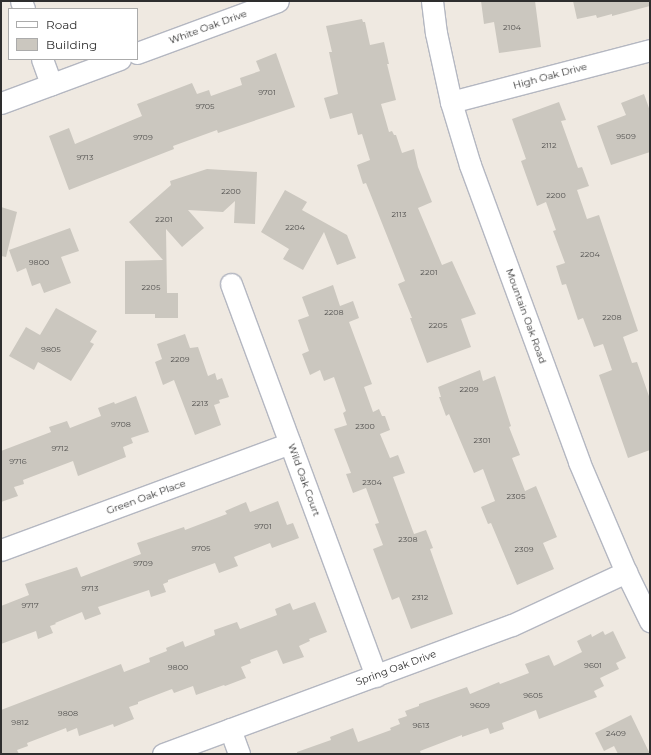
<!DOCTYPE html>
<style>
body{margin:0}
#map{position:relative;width:651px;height:755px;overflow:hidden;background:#efe9e1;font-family:Montserrat,sans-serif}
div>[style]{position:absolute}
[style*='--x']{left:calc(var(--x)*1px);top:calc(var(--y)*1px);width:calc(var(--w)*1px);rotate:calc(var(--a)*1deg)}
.building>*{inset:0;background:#cbc7bf}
.roads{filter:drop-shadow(1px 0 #b4b7c1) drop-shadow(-1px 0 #b4b7c1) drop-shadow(0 1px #b4b7c1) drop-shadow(0 -1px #b4b7c1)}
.minor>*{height:21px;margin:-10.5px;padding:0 10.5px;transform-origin:10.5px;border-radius:10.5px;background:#fff}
span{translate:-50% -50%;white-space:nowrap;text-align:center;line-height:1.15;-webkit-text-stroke:3px #fff;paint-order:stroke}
.number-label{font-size:8px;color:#555452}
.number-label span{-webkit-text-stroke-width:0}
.street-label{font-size:10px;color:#2e2e2e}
.frame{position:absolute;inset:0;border:2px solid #2e2e2e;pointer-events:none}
.legend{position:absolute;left:8px;top:8px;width:130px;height:52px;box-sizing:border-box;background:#fff;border:1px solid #ababab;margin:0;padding:5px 7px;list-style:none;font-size:12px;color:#2e2e2e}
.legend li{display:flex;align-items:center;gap:8px;height:20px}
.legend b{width:20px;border:1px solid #ababab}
</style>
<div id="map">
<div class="building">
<div style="clip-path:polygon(481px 1px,535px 1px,541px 47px,499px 53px,494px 22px,484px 24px)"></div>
<div style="clip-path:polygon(573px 1px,650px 1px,650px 6px,612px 16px,612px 14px,597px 18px,596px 15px,577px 19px)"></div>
<div style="clip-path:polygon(362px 19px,363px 22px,365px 22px,370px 45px,384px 42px,389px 64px,387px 64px,396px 100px,381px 104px,389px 132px,392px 131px,394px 135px,396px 135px,402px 153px,414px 149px,418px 167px,432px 202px,418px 208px,442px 265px,452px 261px,476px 314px,461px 319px,471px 347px,427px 363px,410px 318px,412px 318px,398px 284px,405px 281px,366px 183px,363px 184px,357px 165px,370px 160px,362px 134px,358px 135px,352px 113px,330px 119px,324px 98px,338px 94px,329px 52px,332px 52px,326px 26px)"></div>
<div style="clip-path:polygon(276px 53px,295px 107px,218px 133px,217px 130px,173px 146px,174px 149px,69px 190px,49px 136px,69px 128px,75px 144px,142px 116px,137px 104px,192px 83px,197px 94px,209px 90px,211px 96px,242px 85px,240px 78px,260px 71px,256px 61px)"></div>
<div style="clip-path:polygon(644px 94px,650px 111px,650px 152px,611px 165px,597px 126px,626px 115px,621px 103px)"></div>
<div style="clip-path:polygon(559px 102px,566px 120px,561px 121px,578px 168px,582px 167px,589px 186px,577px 190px,587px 219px,599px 215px,638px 331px,623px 337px,632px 363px,637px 362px,650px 399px,650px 450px,628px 458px,599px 375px,612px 370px,603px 344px,594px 347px,583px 318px,578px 320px,566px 284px,562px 285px,556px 266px,565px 263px,553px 231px,556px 230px,546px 202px,537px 206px,521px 161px,526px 159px,512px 119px)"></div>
<div style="clip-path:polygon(207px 169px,257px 172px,255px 224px,234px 223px,235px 201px,223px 212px,188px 210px,204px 228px,182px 247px,166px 229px,167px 293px,178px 293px,178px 318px,155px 318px,155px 314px,125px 314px,125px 261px,163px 260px,129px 222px,171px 185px,170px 181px)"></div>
<div style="clip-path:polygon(285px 190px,307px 202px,302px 210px,347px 235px,356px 258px,337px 265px,324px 232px,303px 270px,283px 259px,289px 249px,261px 232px)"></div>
<div style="clip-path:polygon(1px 207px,17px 212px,6px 257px,1px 256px)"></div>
<div style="clip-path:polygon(70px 228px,79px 251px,61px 257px,71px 283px,44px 293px,40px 283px,32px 286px,26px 268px,17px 272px,9px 250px)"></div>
<div style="clip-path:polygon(333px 285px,340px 306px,353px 301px,359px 318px,349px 322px,372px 384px,364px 387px,373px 412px,379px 409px,382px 416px,385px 416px,390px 430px,380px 434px,390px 458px,398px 455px,405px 473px,393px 477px,414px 534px,426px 530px,433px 548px,430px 549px,453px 614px,411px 629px,399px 597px,392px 600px,373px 549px,383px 545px,375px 524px,379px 523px,366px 488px,353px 493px,346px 474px,351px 473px,334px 429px,347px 425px,343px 413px,346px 411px,334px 377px,324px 381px,320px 370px,310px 375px,302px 354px,309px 351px,298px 320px,309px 316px,302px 297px)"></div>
<div style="clip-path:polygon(56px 308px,97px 331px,90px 342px,94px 344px,71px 381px,38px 362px,34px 370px,9px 356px,26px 327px,40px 335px)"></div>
<div style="clip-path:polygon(185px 334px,190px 348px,198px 347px,208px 376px,215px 373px,217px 380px,222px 378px,229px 397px,219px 400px,220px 403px,214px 405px,221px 425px,195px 435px,174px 380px,163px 385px,155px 362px,162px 359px,157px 344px)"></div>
<div style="clip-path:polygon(480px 370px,483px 381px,495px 376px,511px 426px,509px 427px,520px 455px,512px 458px,525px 491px,536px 486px,557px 537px,543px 543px,554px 569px,517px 585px,491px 523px,488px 524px,481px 507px,495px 501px,483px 469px,474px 473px,449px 414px,446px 416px,439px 397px,441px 397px,438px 387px)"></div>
<div style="clip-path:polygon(136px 396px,149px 432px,131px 438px,133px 443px,123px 447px,126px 457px,78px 476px,73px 461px,23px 480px,24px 484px,14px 487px,18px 496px,1px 502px,1px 451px,51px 432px,49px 427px,67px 421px,70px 428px,101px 416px,98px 408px,114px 402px,115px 404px)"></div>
<div style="clip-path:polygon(278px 501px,287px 525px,293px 523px,299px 538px,272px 548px,270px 543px,234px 557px,238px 566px,219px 573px,215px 563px,168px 580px,168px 582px,163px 584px,166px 592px,151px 597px,149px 590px,98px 607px,101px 614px,85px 620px,82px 612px,55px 623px,56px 624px,50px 626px,53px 633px,38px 639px,36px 631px,1px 644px,1px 606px,29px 595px,25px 584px,77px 567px,81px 577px,141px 554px,137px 543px,184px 527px,185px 530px,227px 514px,225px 511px,246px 502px,250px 512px)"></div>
<div style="clip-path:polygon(315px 602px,327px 632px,309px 639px,310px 641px,299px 646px,304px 657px,283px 664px,277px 650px,250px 660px,251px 663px,241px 667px,246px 678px,225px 686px,224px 685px,196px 695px,193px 686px,174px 693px,172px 689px,138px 702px,138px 704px,129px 707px,134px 719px,114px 727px,113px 724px,79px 736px,77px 728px,67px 732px,66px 728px,27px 743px,28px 746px,17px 750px,19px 754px,1px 754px,1px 710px,121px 664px,124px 672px,150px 662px,149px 658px,167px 651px,166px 648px,183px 641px,185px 647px,215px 635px,214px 630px,237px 622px,240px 629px,277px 615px,275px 609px,290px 603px,293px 610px)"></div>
<div style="clip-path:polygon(603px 631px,605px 635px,613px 631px,626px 658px,616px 663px,619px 669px,600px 678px,604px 686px,594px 691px,597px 697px,539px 719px,536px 710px,502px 723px,504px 729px,490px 734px,488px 728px,462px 737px,462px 735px,420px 751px,421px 754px,297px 754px,297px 752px,331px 740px,330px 737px,353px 728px,358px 742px,391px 730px,390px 728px,400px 724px,398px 719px,407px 716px,405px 711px,419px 706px,419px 704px,467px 687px,470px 694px,499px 682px,500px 684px,529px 673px,525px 664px,549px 655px,554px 666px,582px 652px,577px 641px,591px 634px,592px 637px)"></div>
<div style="clip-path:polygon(631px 715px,650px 754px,618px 754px,614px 746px,604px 751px,595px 733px)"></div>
</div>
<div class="roads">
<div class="minor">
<div style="--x:21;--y:1;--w:9;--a:69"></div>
<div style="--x:432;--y:1;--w:32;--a:83"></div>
<div style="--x:436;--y:33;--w:71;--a:77.7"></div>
<div style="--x:451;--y:102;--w:66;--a:73.2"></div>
<div style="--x:470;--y:165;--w:316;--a:69.8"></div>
<div style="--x:579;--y:462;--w:120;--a:66.9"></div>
<div style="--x:626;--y:572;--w:55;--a:63.9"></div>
<div style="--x:137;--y:53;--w:150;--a:-20.2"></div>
<div style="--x:42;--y:59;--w:27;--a:70"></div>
<div style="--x:451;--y:102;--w:206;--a:-14.6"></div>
<div style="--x:1;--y:103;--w:127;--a:-20.3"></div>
<div style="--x:231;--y:284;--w:418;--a:69.7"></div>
<div style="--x:1;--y:550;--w:308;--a:-20.3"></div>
<div style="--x:230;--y:729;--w:27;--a:70"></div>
<div style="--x:163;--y:754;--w:372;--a:-20.3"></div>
<div style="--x:512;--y:625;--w:126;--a:-24.9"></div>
</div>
</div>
<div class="number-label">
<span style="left:512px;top:28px">2104</span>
<span style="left:267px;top:93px">9701</span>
<span style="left:205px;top:107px">9705</span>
<span style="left:626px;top:137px">9509</span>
<span style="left:143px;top:138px">9709</span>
<span style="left:549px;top:146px">2112</span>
<span style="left:85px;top:158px">9713</span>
<span style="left:231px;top:192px">2200</span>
<span style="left:556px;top:196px">2200</span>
<span style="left:399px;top:215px">2113</span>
<span style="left:164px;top:220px">2201</span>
<span style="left:295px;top:228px">2204</span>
<span style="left:590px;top:255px">2204</span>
<span style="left:39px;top:263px">9800</span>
<span style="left:429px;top:273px">2201</span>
<span style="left:151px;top:288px">2205</span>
<span style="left:334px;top:313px">2208</span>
<span style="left:612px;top:318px">2208</span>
<span style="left:438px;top:326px">2205</span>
<span style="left:51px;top:350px">9805</span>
<span style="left:180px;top:360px">2209</span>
<span style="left:469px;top:390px">2209</span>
<span style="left:200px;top:404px">2213</span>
<span style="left:121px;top:425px">9708</span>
<span style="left:365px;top:427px">2300</span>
<span style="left:482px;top:441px">2301</span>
<span style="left:60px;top:449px">9712</span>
<span style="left:18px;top:462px">9716</span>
<span style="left:372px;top:483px">2304</span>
<span style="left:516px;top:497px">2305</span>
<span style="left:263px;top:527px">9701</span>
<span style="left:408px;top:540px">2308</span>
<span style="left:201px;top:549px">9705</span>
<span style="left:524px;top:550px">2309</span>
<span style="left:143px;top:564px">9709</span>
<span style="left:90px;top:589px">9713</span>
<span style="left:420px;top:598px">2312</span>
<span style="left:30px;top:606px">9717</span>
<span style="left:593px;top:666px">9601</span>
<span style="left:178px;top:668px">9800</span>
<span style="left:533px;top:696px">9605</span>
<span style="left:480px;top:706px">9609</span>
<span style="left:68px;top:714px">9808</span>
<span style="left:20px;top:723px">9812</span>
<span style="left:421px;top:726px">9613</span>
<span style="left:616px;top:734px">2409</span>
</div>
<div class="street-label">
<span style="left:208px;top:27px;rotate:-20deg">White Oak Drive</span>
<span style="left:550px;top:76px;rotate:-15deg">High Oak Drive</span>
<span style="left:526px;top:316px;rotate:70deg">Mountain Oak Road</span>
<span style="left:304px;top:480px;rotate:70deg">Wild Oak Court</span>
<span style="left:146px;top:497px;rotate:-20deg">Green Oak Place</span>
<span style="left:396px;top:668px;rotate:-20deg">Spring Oak Drive</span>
</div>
<div class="frame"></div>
<ul class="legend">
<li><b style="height:5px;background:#fff"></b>Road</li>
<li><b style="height:11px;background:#cbc7bf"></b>Building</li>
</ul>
</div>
